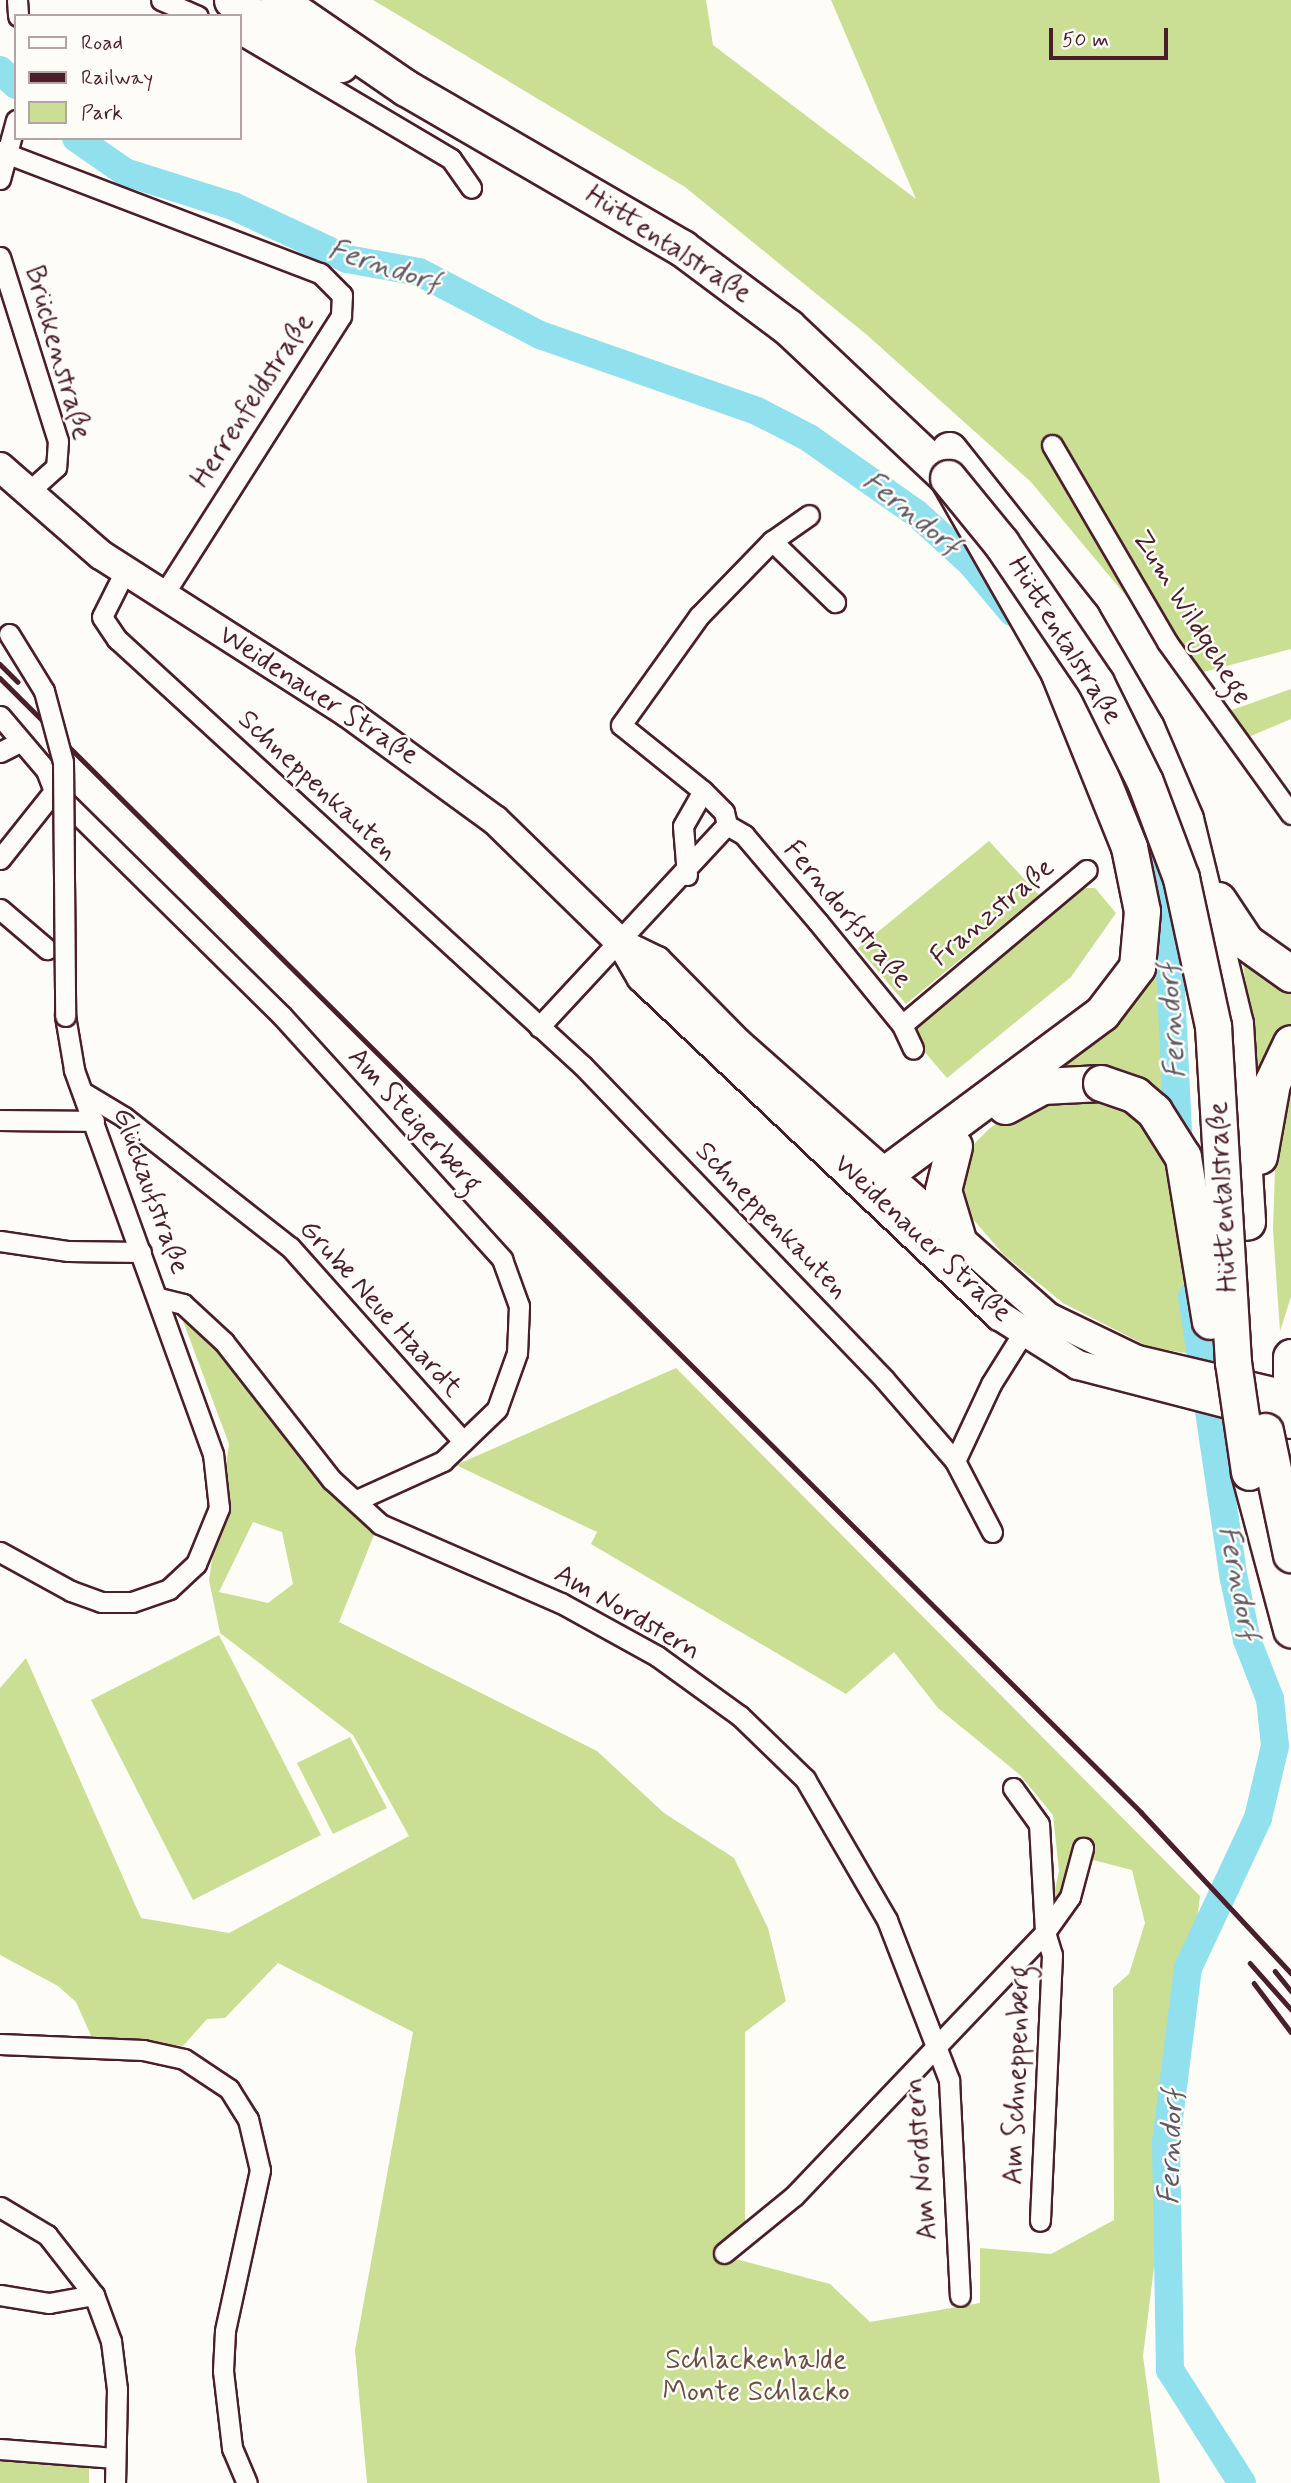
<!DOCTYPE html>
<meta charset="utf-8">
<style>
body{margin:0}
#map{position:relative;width:1291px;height:2483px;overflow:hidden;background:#fdfcf7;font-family:Mynerve,sans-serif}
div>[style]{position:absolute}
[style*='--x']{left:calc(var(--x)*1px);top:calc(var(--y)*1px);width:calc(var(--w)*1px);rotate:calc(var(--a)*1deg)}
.green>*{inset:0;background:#cbdf94}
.stream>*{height:4.5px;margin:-2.25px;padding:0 2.25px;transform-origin:2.25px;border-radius:2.25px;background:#90e0ee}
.river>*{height:28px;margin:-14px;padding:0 14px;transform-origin:14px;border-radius:14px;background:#90e0ee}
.roads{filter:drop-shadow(2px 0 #4a1f2b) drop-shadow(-2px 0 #4a1f2b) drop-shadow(0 2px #4a1f2b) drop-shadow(0 -2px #4a1f2b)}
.street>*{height:19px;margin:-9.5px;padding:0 9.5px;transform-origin:9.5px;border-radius:9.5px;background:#fdfcf7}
.secondary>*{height:28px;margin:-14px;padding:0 14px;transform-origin:14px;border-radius:14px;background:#fdfcf7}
.highway>*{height:35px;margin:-17.5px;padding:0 17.5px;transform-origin:17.5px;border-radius:17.5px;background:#fdfcf7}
.rail>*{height:4.5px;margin:-2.25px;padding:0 2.25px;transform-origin:2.25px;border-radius:2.25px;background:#4a1f2b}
.bridges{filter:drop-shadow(2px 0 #4a1f2b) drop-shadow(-2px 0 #4a1f2b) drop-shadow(0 2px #4a1f2b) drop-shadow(0 -2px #4a1f2b)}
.street-bridge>*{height:19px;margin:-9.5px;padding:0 9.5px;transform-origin:9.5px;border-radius:9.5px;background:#fdfcf7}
.highway-bridge>*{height:35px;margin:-17.5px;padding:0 17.5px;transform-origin:17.5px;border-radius:17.5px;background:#fdfcf7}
span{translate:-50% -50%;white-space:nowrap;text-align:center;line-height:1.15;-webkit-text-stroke:5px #fdfcf7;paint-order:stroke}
.street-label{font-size:28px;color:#4a1f2b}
.park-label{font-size:28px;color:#6a4f45}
.water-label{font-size:30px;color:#5f5966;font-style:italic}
.legend{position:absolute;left:14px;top:14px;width:228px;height:126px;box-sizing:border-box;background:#fdfcf7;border:2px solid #b5a4a5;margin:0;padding:9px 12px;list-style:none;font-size:21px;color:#4a1f2b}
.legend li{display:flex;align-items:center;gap:14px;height:35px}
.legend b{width:35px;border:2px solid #b5a4a5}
.scale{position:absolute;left:1049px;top:28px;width:119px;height:32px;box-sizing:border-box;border:4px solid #4a1f2b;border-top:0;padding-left:9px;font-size:21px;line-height:24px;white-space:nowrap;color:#4a1f2b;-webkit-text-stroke:5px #fdfcf7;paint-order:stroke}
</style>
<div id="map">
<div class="green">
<div style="clip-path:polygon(373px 0,706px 0,713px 45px,916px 199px,831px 0,1291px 0,1291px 649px,1192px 675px,1031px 482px,867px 335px,685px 187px)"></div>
<div style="clip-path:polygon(1291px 689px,1291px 719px,1232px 744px,1215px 716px)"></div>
<div style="clip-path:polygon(989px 841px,1039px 895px,906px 1004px,858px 948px)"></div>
<div style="clip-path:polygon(1085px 888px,1095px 888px,1116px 913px,1071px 977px,947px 1078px,910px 1035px)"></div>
<div style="clip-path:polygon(1163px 944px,1169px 1106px,1049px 1074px,1133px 1002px)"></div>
<div style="clip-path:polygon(1243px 962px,1291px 991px,1291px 1031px,1258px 1080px)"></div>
<div style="clip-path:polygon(1291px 1067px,1291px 1297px,1280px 1331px,1273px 1230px,1276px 1138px)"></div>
<div style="clip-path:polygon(1077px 1090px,1139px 1113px,1160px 1140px,1179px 1196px,1197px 1355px,1149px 1347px,1063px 1303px,1004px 1255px,959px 1203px,956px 1162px,990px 1128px,1021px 1107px)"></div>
<div style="clip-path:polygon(evenodd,183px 1321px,211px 1336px,374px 1535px,339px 1622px,597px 1751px,664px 1813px,734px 1858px,768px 1928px,786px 2001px,745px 2032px,745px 2227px,732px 2258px,830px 2284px,870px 2322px,980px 2303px,980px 2248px,1051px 2254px,1114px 2220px,1113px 1988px,1129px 1974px,1145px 1923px,1132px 1870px,1093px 1860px,1051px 1909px,1059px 1871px,1053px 1815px,1020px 1775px,938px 1708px,894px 1652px,846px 1694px,591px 1544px,597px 1532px,456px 1465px,676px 1368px,1200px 1896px,1143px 2356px,1160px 2483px,367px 2483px,355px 2350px,413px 2032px,278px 1963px,225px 2018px,207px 2019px,183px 2046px,92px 2038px,76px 2002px,58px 1986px,0 1955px,0 1688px,26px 1658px,141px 1918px,229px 1933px,409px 1836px,353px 1735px,220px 1633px,209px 1580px,229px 1444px,183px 1321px,253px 1522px,282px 1532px,293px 1584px,268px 1603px,219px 1592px,253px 1522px)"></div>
<div style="clip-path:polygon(219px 1635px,321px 1835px,193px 1900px,91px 1700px)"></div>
<div style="clip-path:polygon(350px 1737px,387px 1808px,333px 1834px,297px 1763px)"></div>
<div style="clip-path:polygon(0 2460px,89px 2467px,89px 2483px,0 2483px)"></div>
</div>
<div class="stream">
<div style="--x:1214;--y:1451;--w:30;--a:50"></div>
</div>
<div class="river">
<div style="--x:0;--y:70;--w:22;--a:43"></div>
<div style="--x:76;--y:138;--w:60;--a:34.8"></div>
<div style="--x:125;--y:172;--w:113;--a:17.5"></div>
<div style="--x:233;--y:206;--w:126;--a:24.9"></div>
<div style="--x:347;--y:259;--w:73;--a:10.2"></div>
<div style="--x:419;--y:272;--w:136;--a:27.5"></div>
<div style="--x:540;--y:335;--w:230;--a:19.3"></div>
<div style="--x:757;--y:411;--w:59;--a:27.4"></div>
<div style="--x:809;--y:438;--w:132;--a:35.1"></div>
<div style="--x:917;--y:514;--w:73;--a:42.2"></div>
<div style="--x:971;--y:563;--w:64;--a:50.1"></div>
<div style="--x:1144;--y:856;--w:75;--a:71.3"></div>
<div style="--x:1168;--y:927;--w:224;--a:87.2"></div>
<div style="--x:1192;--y:1296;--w:286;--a:81.6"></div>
<div style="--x:1234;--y:1579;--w:62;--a:78"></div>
<div style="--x:1247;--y:1640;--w:63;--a:68.7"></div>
<div style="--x:1270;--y:1699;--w:47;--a:83.9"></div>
<div style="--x:1275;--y:1746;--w:74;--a:103.3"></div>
<div style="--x:1258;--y:1818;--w:166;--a:115"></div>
<div style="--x:1188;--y:1968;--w:174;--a:97.2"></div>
<div style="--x:1166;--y:2141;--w:229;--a:89"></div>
<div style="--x:1170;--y:2370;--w:134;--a:57.5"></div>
</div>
<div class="roads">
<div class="street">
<div style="--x:17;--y:0;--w:16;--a:86"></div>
<div style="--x:161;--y:0;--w:40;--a:23.4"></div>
<div style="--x:240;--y:34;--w:245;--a:30.6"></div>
<div style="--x:451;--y:159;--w:35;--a:55"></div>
<div style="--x:0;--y:151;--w:342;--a:20.9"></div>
<div style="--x:320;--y:273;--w:31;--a:45"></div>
<div style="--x:342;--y:295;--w:21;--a:93"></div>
<div style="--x:341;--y:316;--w:331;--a:122.5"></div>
<div style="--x:0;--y:179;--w:61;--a:-74.8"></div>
<div style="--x:0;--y:257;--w:193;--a:72.5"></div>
<div style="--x:58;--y:441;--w:26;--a:94"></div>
<div style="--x:56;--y:467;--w:40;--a:138"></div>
<div style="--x:1052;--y:445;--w:228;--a:59.7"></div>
<div style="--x:1167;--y:642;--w:212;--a:54.2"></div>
<div style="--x:772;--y:541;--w:45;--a:-35.1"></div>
<div style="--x:125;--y:571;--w:51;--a:116.6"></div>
<div style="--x:102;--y:617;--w:27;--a:56"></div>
<div style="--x:117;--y:639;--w:632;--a:42.5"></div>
<div style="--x:583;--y:1066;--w:434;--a:46.1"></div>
<div style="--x:884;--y:1379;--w:108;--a:49.1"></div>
<div style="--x:955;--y:1461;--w:80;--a:62.5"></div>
<div style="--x:0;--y:716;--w:71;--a:49.6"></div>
<div style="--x:46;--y:770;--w:22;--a:69"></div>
<div style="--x:54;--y:791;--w:320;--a:44.6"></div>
<div style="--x:282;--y:1016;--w:328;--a:47.8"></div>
<div style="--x:502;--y:1259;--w:50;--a:70.1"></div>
<div style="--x:519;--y:1306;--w:47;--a:92.4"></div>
<div style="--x:517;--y:1353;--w:59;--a:109.7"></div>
<div style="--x:497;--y:1409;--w:75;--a:136.1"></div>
<div style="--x:443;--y:1461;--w:94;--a:155.6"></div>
<div style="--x:0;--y:752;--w:22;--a:-27"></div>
<div style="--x:727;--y:825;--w:20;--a:30"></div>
<div style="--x:744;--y:835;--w:114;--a:49.6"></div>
<div style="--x:818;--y:922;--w:133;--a:50.8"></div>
<div style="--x:902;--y:1025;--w:26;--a:65"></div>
<div style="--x:0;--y:859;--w:87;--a:-51.5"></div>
<div style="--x:687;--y:875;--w:49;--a:-94.7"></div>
<div style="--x:683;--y:826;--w:40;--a:-60.3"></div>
<div style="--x:0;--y:909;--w:62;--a:40.4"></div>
<div style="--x:902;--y:1025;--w:241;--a:-40"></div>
<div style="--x:539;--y:1027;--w:276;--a:-47.1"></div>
<div style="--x:727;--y:825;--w:13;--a:-103"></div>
<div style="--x:724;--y:812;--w:30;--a:-135"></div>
<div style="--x:703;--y:791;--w:105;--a:-141.2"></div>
<div style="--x:621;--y:725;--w:134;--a:-54.4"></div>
<div style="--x:699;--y:616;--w:105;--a:-45.8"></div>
<div style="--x:772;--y:541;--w:88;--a:44.1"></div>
<div style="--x:84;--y:1093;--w:47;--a:31"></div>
<div style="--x:124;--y:1117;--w:211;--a:38.1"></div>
<div style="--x:290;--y:1247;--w:260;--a:48.3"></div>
<div style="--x:0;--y:1120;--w:94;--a:0.6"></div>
<div style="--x:0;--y:1241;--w:69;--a:8.4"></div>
<div style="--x:68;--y:1251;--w:73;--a:0.8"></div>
<div style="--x:159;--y:1298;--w:25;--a:14"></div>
<div style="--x:183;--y:1304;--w:56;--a:42.8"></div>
<div style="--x:224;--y:1342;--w:175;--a:52"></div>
<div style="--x:332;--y:1480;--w:65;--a:42.5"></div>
<div style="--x:380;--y:1524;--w:197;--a:23.6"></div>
<div style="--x:561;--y:1603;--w:110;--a:28.9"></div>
<div style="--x:657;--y:1656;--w:102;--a:35.9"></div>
<div style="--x:740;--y:1716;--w:91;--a:44.1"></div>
<div style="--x:805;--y:1779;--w:163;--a:59.8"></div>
<div style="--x:887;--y:1920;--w:172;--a:68.8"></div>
<div style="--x:949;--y:2080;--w:216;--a:87.1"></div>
<div style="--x:955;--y:1461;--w:85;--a:-64.9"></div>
<div style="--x:991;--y:1384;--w:60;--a:-57.9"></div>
<div style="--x:0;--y:1552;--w:81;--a:28.8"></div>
<div style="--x:71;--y:1591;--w:32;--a:20"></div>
<div style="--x:101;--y:1602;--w:31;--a:0"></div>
<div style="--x:132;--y:1602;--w:39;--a:-19"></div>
<div style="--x:169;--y:1589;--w:37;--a:-43"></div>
<div style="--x:196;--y:1564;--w:61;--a:-67.7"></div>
<div style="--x:219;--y:1508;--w:54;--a:-96.3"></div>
<div style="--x:213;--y:1454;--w:409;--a:-109.9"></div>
<div style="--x:74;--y:1069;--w:54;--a:-99.6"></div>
<div style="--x:1013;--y:1788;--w:44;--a:54.2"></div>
<div style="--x:1039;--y:1824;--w:108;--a:86.8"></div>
<div style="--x:1045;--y:1932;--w:24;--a:73"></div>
<div style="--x:1052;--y:1955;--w:266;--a:92.6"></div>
<div style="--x:0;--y:2044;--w:143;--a:2.4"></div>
<div style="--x:143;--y:2050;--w:42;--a:12.4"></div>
<div style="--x:184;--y:2059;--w:54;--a:33.7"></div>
<div style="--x:229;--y:2089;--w:36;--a:58"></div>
<div style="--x:248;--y:2119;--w:52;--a:76.8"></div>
<div style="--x:260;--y:2170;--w:165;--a:102.3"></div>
<div style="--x:225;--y:2331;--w:40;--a:92.9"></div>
<div style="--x:223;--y:2371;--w:78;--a:83.3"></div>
<div style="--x:232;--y:2448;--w:38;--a:67"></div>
<div style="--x:0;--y:2207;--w:55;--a:30.8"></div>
<div style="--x:47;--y:2235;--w:76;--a:51.9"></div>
<div style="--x:94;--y:2295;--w:49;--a:69.7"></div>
<div style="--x:111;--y:2341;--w:48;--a:82.9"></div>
<div style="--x:117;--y:2389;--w:94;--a:91.2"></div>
<div style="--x:724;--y:2253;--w:90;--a:-39.2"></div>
<div style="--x:794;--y:2196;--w:364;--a:-46.4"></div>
<div style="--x:1045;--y:1932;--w:43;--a:-54.5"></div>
<div style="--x:1070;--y:1897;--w:51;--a:-75.1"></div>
<div style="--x:0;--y:2295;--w:50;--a:9.3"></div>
<div style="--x:49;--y:2303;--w:46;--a:-10.1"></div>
<div style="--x:0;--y:2449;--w:115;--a:4.5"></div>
</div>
<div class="secondary">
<div style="--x:0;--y:467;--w:134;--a:41.1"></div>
<div style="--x:101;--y:555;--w:293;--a:32.6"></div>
<div style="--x:348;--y:713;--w:182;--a:36.1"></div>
<div style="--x:495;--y:820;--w:177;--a:44.3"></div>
<div style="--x:622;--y:944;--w:39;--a:60"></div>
<div style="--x:642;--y:978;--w:492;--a:43.4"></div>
<div style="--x:1000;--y:1316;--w:92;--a:32.1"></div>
<div style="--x:1078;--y:1365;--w:220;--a:14.5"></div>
<div style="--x:622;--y:944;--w:39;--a:26"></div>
<div style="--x:657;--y:961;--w:115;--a:45.4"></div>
<div style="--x:738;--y:1043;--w:414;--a:41.5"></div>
<div style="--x:1048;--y:1317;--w:99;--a:25.8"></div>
<div style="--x:1137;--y:1360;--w:158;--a:13.2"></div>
</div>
<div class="highway">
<div style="--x:232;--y:0;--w:51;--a:37.8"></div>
<div style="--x:272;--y:31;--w:76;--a:25.9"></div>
<div style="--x:278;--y:0;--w:155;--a:34.5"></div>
<div style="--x:406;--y:88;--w:319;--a:30.1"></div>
<div style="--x:682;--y:248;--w:132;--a:36.7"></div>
<div style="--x:788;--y:327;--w:220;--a:43.3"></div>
<div style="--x:948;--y:478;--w:222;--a:60.3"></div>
<div style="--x:1058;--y:671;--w:190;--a:68"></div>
<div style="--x:1129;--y:847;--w:65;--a:78.5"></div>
<div style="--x:1142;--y:911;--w:56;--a:95.1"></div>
<div style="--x:1137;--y:967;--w:58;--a:127.3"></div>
<div style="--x:1102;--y:1013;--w:265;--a:143.4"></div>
<div style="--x:889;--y:1171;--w:28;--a:111"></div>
<div style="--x:949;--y:450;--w:214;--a:51.6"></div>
<div style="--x:1082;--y:618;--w:127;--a:59.8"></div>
<div style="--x:1146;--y:728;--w:99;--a:66.8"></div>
<div style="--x:1185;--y:819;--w:211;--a:76.3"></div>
<div style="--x:1235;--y:1024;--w:198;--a:86.5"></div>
<div style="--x:1218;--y:900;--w:50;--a:56.3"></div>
<div style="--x:1246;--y:942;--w:55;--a:35.4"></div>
<div style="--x:1005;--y:1106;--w:42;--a:-28.4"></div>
<div style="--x:1042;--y:1086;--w:59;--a:-2.9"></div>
<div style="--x:954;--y:1146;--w:45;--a:104"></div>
<div style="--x:943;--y:1190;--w:52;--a:73.3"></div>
<div style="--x:1259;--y:1156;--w:74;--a:-79.9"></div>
<div style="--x:1272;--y:1083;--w:44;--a:-64.6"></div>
<div style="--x:1291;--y:1357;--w:63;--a:90"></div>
<div style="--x:1249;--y:1472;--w:163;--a:75"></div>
</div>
</div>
<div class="rail">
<div style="--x:0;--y:664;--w:25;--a:45"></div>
<div style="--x:0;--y:678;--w:1609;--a:44.82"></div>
<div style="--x:1141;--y:1812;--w:220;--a:47"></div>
<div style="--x:1250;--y:1963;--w:62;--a:48.3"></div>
<div style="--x:1275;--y:1971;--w:26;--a:51"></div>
<div style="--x:1254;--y:1983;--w:61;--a:52.9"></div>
</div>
<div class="bridges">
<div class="street-bridge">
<div style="--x:9;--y:634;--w:67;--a:58.4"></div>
<div style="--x:44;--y:691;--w:73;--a:75"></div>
<div style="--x:63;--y:762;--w:254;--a:89.5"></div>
</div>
<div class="highway-bridge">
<div style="--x:948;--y:478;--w:84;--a:50.8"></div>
<div style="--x:1001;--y:543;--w:169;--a:55.8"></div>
<div style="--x:1096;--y:683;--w:110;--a:63.7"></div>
<div style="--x:1145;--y:782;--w:103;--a:69.4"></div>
<div style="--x:1181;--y:878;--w:151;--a:77.8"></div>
<div style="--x:1213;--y:1026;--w:337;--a:86.6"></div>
<div style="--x:1233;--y:1362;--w:111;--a:81.7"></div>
<div style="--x:1101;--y:1083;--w:36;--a:19"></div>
<div style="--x:1135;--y:1095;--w:25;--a:40"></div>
<div style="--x:1154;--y:1111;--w:54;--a:57.8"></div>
<div style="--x:1183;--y:1157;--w:166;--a:80.7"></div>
<div style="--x:1265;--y:1431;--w:126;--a:78.1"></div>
</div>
</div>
<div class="street-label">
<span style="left:668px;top:245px;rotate:33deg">Hüttentalstraße</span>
<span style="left:57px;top:353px;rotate:74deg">Brückenstraße</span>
<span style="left:253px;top:401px;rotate:-57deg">Herrenfeldstraße</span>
<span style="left:1191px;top:618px;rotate:58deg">Zum Wildgehege</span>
<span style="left:1064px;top:641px;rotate:58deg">Hüttentalstraße</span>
<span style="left:318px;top:696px;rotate:33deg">Weidenauer Straße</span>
<span style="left:317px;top:786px;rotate:43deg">Schneppenkauten</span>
<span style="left:993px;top:913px;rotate:-40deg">Franzstraße</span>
<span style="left:847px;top:915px;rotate:50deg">Ferndorfstraße</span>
<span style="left:414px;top:1121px;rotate:48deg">Am Steigerberg</span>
<span style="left:150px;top:1191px;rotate:70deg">Glückaufstraße</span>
<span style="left:1224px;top:1197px;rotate:-93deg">Hüttentalstraße</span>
<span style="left:771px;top:1221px;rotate:46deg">Schneppenkauten</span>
<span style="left:922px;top:1239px;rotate:43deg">Weidenauer Straße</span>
<span style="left:380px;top:1309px;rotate:48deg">Grube Neue Haardt</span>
<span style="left:627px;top:1613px;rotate:30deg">Am Nordstern</span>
<span style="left:1018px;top:2075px;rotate:-88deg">Am Schneppenberg</span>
<span style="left:922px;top:2159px;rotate:-95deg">Am Nordstern</span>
</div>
<div class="park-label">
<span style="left:756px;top:2377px">Schlackenhalde<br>Monte Schlacko</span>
</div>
<div class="water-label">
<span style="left:384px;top:267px;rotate:18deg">Ferndorf</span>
<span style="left:911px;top:514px;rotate:39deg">Ferndorf</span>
<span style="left:1173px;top:1021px;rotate:-94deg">Ferndorf</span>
<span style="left:1238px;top:1583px;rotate:79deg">Ferndorf</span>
<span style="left:1172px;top:2147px;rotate:-88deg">Ferndorf</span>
</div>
<ul class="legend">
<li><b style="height:9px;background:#fdfcf7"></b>Road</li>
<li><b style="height:9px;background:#4a1f2b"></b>Railway</li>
<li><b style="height:19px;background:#cbdf94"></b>Park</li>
</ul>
<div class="scale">50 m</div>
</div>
